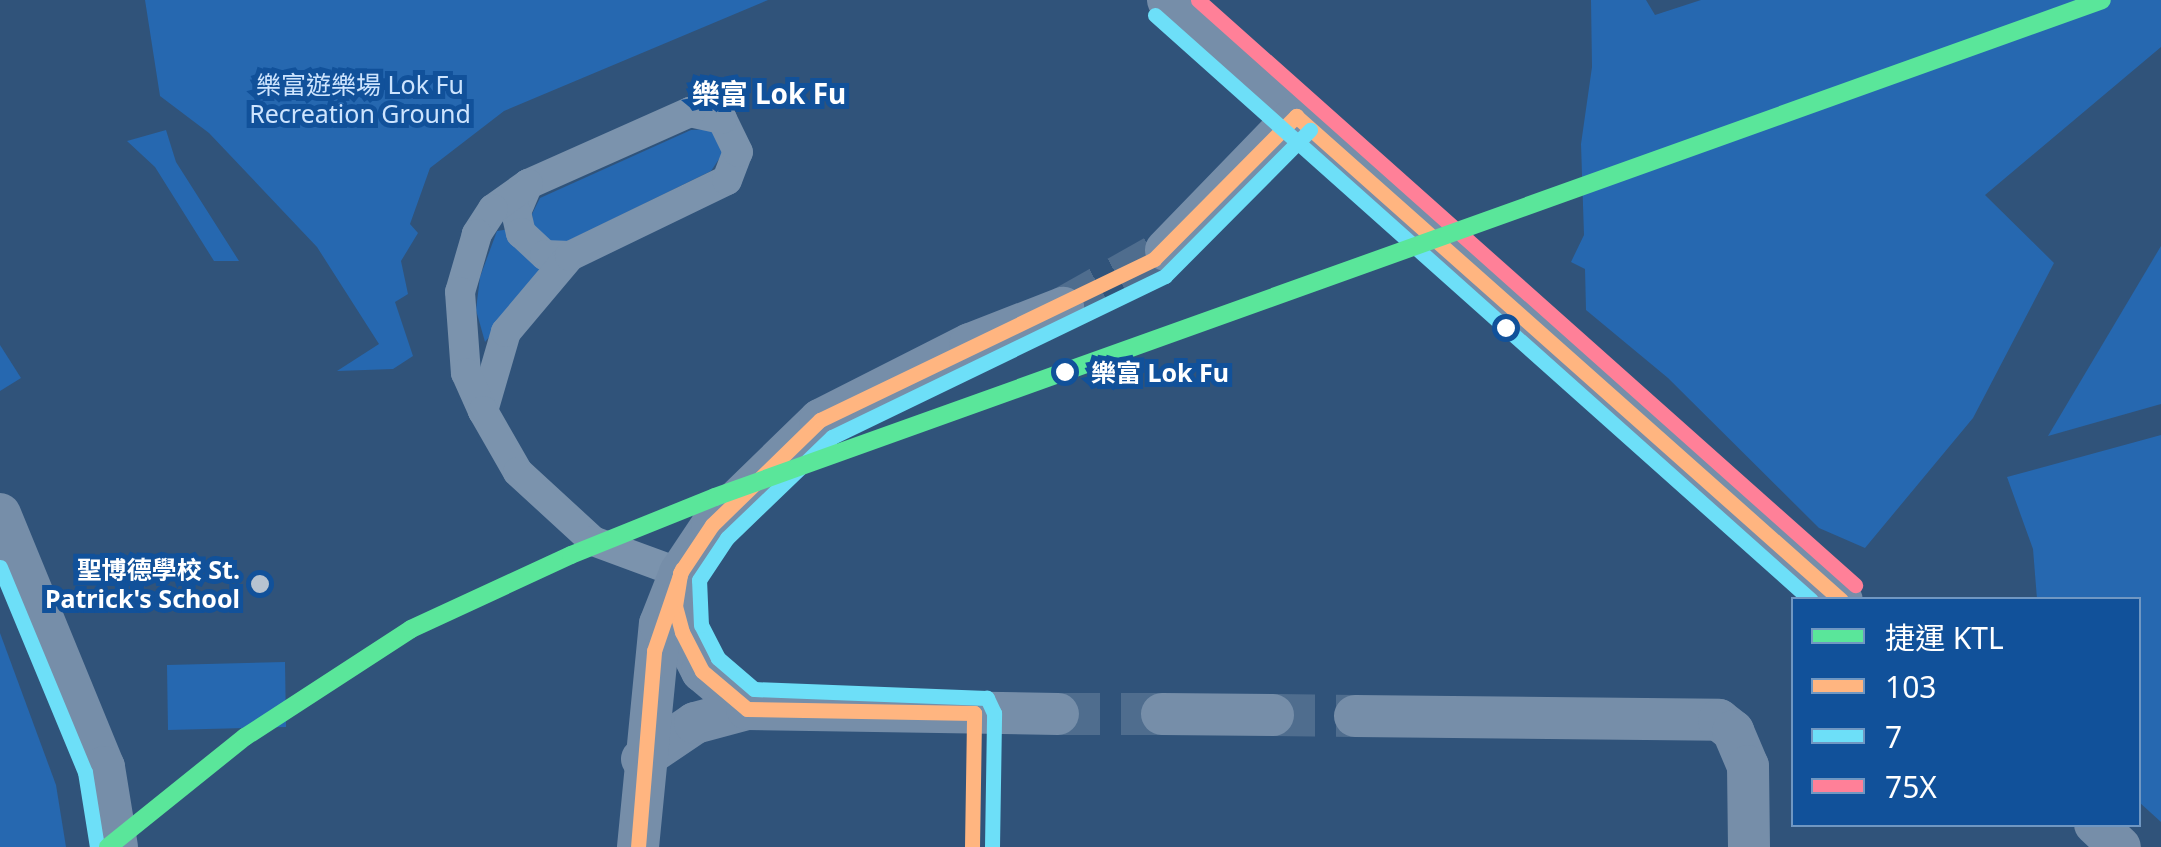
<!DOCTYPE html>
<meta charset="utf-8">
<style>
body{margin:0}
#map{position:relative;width:2161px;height:847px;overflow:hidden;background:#30537a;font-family:"Noto Sans","Noto Sans TC",sans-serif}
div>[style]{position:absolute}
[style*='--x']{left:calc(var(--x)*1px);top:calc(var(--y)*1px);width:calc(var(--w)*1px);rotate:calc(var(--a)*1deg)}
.green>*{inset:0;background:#2668b0}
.secondary-tunnel>*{height:42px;margin-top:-21px;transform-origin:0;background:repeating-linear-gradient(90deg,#4f6d8e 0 42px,transparent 0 63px)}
.street>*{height:30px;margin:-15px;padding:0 15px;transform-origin:15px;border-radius:15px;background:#7b93ad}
.secondary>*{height:42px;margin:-21px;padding:0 21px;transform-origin:21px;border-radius:21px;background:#768ea9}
.bus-1>*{height:15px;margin:-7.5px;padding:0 7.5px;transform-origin:7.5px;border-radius:7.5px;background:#ffb580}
.bus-2>*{height:15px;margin:-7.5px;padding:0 7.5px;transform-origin:7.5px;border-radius:7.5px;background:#6ddff8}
.bus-3>*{height:15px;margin:-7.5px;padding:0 7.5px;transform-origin:7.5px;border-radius:7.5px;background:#ff8098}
.metro-1>*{height:18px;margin:-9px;padding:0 9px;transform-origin:9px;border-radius:9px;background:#5ae69a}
.dots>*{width:28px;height:28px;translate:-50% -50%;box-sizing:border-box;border:5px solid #11519a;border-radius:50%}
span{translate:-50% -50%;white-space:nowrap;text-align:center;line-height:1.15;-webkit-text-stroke:10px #11519a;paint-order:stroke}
.park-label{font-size:25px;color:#cde4fe}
.stop-label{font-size:25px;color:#fff;font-weight:700}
.left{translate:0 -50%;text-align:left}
.poi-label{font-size:25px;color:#fff;font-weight:700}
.right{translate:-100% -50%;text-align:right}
.neighbourhood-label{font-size:28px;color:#fff;font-weight:700}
.legend{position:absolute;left:1791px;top:597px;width:350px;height:230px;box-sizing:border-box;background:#11519a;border:2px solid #7097c2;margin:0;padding:12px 18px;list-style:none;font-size:30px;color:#fff}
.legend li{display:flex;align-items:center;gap:20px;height:50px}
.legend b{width:50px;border:2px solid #7097c2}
</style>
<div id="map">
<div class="green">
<div style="clip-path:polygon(145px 0,768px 0,504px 111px,430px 168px,410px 224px,418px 233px,401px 261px,408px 294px,395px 302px,413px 356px,393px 369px,337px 371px,379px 344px,317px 247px,209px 133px,160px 96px)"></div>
<div style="clip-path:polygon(1591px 0,1646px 0,1655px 15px,1701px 0,2161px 0,2161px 47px,1985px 195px,2054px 263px,1973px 418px,1865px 548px,1819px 528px,1668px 378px,1586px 310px,1585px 269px,1571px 262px,1584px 235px,1581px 144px,1592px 67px)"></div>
<div style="clip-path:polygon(711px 129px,725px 150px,711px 171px,568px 241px,553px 243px,534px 228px,532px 214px,540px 198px,691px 130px)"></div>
<div style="clip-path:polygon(166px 130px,176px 162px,239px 261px,214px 261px,155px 167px,127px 141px)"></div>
<div style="clip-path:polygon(510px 229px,547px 268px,485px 342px,476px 310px,480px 277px,497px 231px)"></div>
<div style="clip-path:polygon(2161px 246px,2161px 404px,2048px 436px)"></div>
<div style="clip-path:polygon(0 345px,21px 378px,0 391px)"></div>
<div style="clip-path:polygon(2161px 435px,2161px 822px,2139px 802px,2138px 600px,2037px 599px,2033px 549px,2007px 477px)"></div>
<div style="clip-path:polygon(0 633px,56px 785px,66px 847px,0 847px)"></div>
<div style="clip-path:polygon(285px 662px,286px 727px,168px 730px,167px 665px)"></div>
</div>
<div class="secondary-tunnel">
<div style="--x:1063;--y:308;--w:118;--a:-29.4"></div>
<div style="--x:1058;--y:714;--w:104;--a:0"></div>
<div style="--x:1273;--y:715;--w:82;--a:0.7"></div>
</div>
<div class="street">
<div style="--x:528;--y:184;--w:30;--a:113"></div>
<div style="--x:516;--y:212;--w:22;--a:77"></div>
<div style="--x:521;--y:233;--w:33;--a:43"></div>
<div style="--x:545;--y:255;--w:25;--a:2"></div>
<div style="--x:483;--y:411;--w:82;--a:-73.8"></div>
<div style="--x:506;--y:332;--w:99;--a:-49.9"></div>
<div style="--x:570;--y:256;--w:174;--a:-25.8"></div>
<div style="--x:727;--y:180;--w:30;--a:-69"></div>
<div style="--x:738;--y:152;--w:37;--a:-116"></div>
<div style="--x:722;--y:119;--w:33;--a:-168"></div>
<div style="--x:690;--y:112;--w:177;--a:156"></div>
<div style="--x:528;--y:184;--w:43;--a:144.5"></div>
<div style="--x:493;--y:209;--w:30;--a:123"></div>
<div style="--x:477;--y:234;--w:60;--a:106.3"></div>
<div style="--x:460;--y:292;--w:81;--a:85.8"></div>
<div style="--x:466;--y:373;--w:42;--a:65.9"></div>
<div style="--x:483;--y:411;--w:70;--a:60.2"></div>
<div style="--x:518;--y:472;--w:102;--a:42.6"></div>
<div style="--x:593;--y:541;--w:93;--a:20.2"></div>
</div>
<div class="secondary">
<div style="--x:1168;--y:0;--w:902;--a:41.68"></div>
<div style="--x:1166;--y:250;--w:187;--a:-45.9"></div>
<div style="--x:0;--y:514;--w:274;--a:67.7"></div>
<div style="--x:104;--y:767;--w:81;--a:80.8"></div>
<div style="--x:678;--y:588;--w:44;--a:84.8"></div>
<div style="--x:682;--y:632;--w:44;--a:62.9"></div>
<div style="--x:702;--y:671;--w:59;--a:40.2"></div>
<div style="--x:1162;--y:714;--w:111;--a:0.5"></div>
<div style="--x:1355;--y:716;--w:364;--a:0.6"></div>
<div style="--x:1719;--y:720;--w:18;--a:38"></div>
<div style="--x:1733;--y:731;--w:38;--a:67"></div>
<div style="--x:1748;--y:766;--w:81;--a:89.3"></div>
<div style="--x:642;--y:759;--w:64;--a:-34.2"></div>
<div style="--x:695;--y:723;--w:54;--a:-15.1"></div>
<div style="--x:747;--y:709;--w:311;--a:0.9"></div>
<div style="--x:2095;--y:824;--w:34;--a:43"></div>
<div style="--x:638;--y:847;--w:224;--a:-84.4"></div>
<div style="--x:660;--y:624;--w:55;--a:-68.6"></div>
<div style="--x:680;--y:573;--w:58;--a:-56.3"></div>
<div style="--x:712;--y:525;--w:151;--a:-44.2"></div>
<div style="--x:820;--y:420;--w:168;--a:-26.9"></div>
<div style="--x:970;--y:344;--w:100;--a:-21.2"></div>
</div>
<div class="bus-1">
<div style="--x:1296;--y:116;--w:729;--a:41.61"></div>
<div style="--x:974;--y:713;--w:227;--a:-179"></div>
<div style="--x:747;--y:709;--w:59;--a:-139.8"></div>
<div style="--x:702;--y:671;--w:44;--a:-117.1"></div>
<div style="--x:682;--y:632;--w:27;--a:-105"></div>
<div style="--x:675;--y:606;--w:33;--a:-81"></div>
<div style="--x:680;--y:573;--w:58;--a:-56.3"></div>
<div style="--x:712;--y:525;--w:151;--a:-44.2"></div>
<div style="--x:820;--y:420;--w:371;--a:-25.7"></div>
<div style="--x:1154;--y:259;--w:202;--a:-45.2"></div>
<div style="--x:638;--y:847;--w:197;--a:-85.3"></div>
<div style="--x:654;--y:651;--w:87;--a:-71.1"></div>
<div style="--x:972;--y:847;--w:134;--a:-89.1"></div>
</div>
<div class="bus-2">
<div style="--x:1155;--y:15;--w:879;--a:41.73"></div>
<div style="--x:0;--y:567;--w:222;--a:67.5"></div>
<div style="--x:85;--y:772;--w:76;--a:80.9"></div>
<div style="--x:992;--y:847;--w:134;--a:-89.1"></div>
<div style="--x:994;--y:713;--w:17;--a:-115"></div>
<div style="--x:987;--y:698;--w:233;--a:-177.8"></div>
<div style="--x:754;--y:689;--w:48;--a:-139.3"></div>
<div style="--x:718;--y:658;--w:37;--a:-117"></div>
<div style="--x:701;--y:625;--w:45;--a:-92.5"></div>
<div style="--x:699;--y:580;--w:50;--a:-56.3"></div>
<div style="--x:727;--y:538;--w:146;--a:-43.9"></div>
<div style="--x:832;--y:437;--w:370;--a:-25.8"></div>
<div style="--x:1165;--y:276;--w:206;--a:-45.2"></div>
</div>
<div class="bus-3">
<div style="--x:1198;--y:0;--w:880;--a:41.68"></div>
</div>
<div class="metro-1">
<div style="--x:108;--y:847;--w:176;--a:-38.8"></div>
<div style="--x:245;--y:737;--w:198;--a:-33"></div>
<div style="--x:411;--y:629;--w:176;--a:-24.8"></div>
<div style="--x:571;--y:555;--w:155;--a:-21.9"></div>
<div style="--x:715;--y:497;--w:1473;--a:-19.71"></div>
</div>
<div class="dots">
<div style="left:1506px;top:328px;background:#fff"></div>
<div style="left:1065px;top:372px;background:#fff"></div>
<div style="left:260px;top:584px;background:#b7c3d0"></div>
</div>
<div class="park-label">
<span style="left:360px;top:99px">樂富遊樂場 Lok Fu<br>Recreation Ground</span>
</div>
<div class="stop-label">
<span class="left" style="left:1091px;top:372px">樂富 Lok Fu</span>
</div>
<div class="poi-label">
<span class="right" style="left:240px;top:584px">聖博德學校 St.<br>Patrick's School</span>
</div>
<div class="neighbourhood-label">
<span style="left:769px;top:93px">樂富 Lok Fu</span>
</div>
<ul class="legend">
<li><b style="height:12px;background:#5ae69a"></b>捷運 KTL</li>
<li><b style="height:12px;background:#ffb580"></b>103</li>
<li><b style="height:12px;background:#6ddff8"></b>7</li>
<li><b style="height:12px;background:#ff8098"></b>75X</li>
</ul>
</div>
